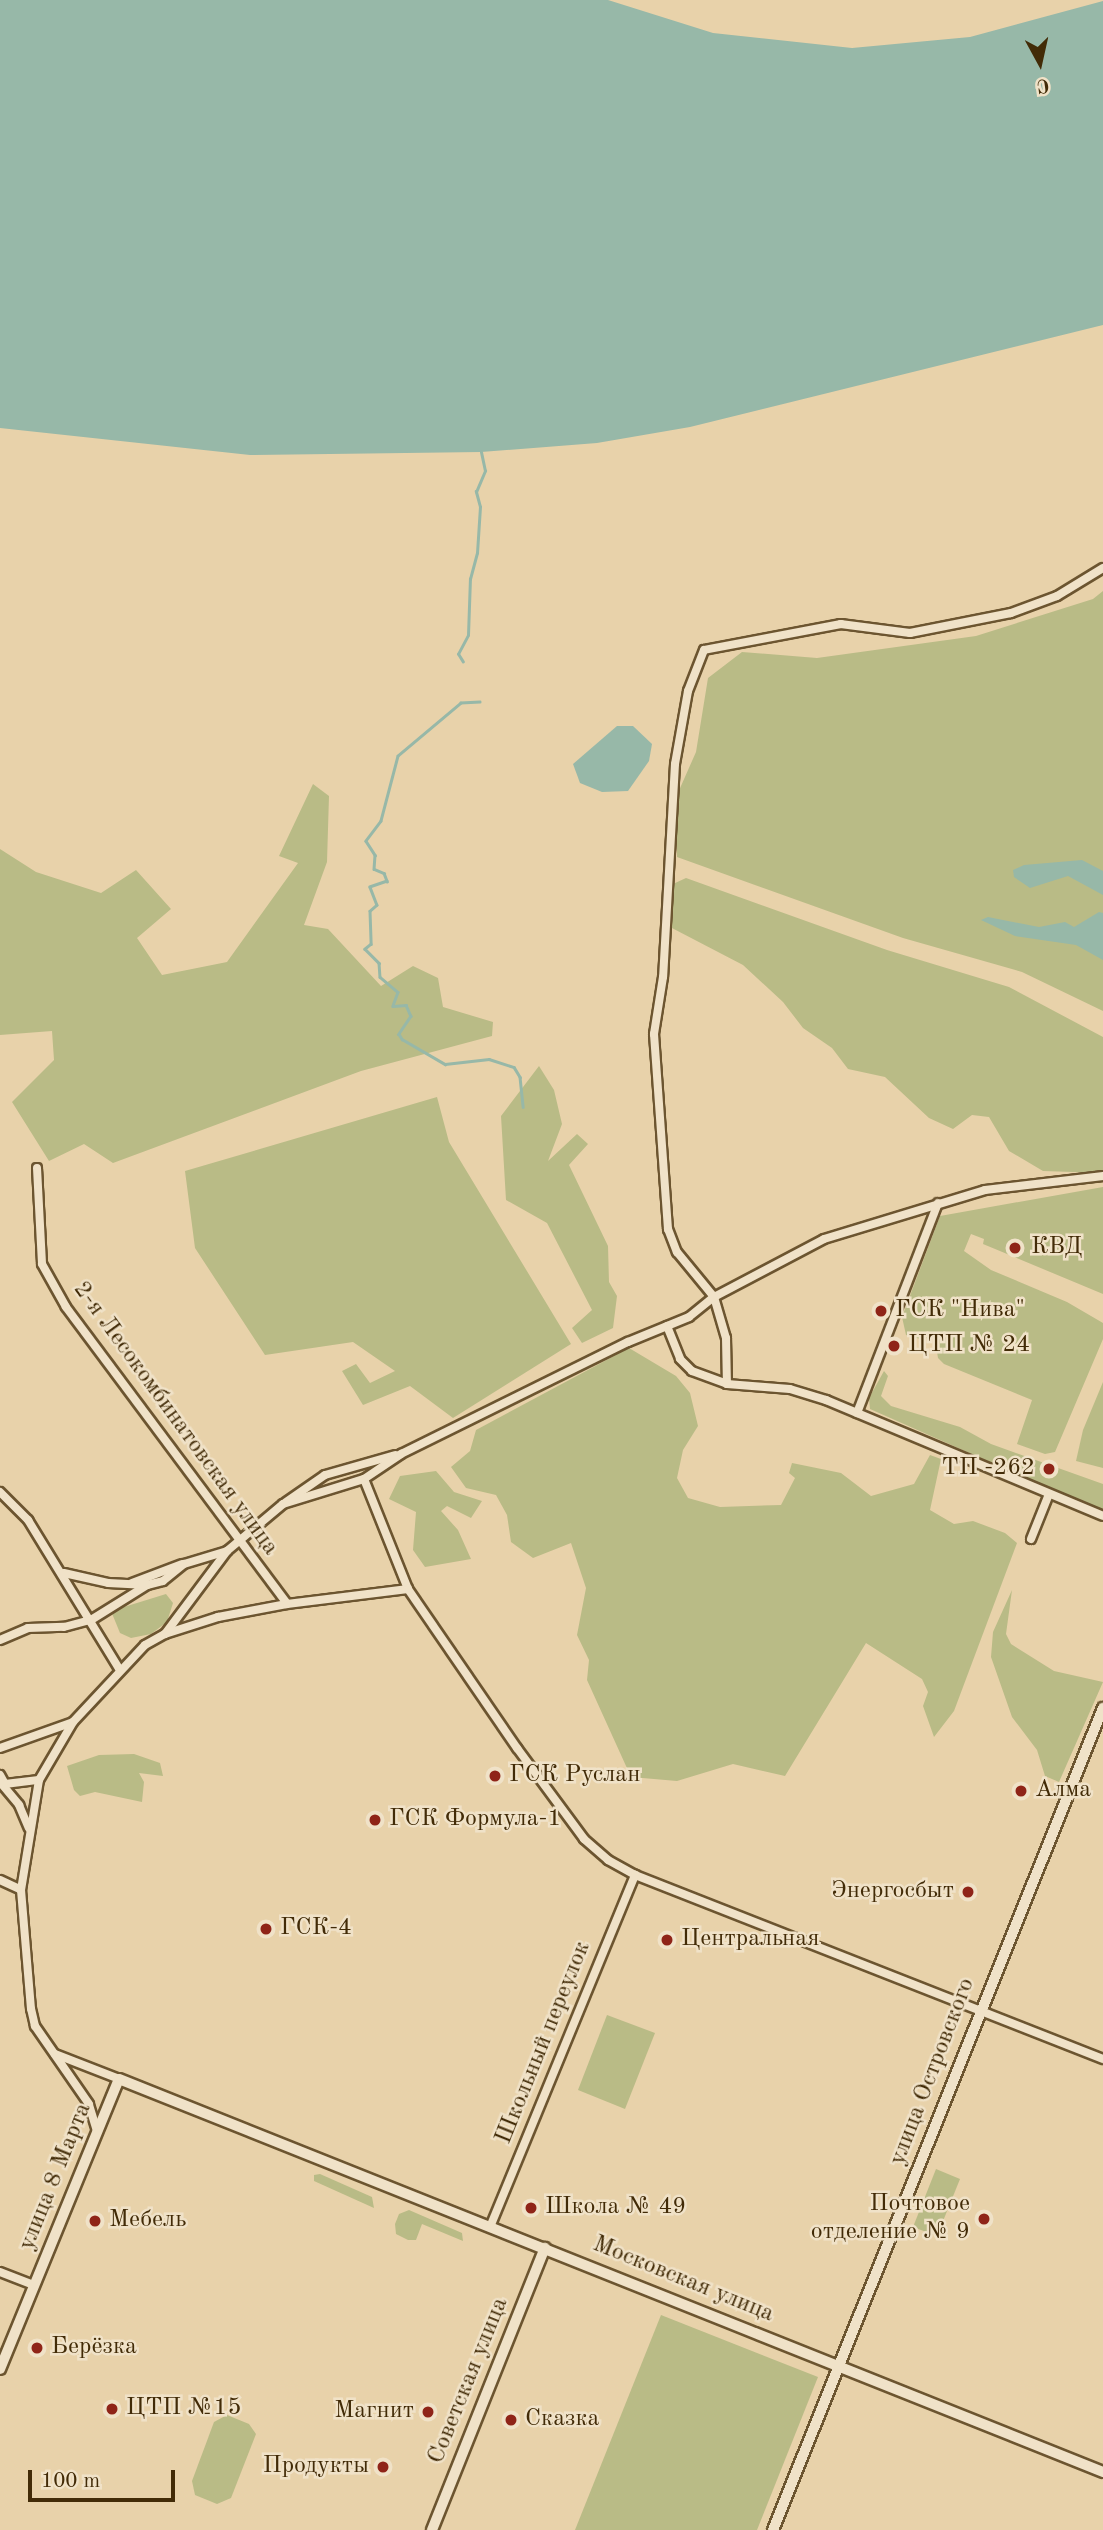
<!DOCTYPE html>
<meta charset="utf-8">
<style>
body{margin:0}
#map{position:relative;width:1103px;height:2530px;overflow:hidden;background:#e8d2aa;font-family:"Old Standard TT",serif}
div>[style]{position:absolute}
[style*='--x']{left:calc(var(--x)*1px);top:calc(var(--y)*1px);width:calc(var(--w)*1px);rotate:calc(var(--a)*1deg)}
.green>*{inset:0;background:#b9bb86}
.water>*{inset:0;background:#97b8a8}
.stream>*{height:2.5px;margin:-1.25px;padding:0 1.25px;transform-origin:1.25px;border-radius:1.25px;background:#97b8a8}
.roads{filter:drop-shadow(2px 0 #6c5530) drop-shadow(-2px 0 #6c5530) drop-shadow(0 2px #6c5530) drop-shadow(0 -2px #6c5530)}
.street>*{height:8px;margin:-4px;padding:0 4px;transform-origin:4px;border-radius:4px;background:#f0e2c8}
.secondary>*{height:10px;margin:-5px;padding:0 5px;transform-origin:5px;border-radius:5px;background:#f0e2c8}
.dots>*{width:19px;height:19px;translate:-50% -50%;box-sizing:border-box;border:4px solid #f0e2c8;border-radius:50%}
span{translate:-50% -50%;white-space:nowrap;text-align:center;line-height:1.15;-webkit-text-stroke:5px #f0e2c8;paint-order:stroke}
.poi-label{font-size:24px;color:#422b07}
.left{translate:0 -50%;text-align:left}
.right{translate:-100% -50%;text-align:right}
.street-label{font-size:24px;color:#422b07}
.north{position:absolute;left:1005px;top:28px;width:70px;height:70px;-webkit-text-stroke:5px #f0e2c8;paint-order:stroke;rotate:172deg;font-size:19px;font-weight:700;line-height:28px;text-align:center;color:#422b07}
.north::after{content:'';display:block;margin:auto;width:24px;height:32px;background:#422b07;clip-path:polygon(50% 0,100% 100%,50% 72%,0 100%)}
.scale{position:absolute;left:28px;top:2470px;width:147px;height:32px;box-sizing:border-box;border:4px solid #422b07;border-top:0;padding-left:9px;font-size:21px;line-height:24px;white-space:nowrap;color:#422b07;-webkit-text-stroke:5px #f0e2c8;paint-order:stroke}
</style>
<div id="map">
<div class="green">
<div style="clip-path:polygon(1103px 591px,1103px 1011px,1022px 972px,903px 938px,677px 857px,677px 795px,696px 752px,708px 678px,742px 652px,817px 658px,976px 636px,1093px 599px)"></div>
<div style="clip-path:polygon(313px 784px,329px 796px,327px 862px,304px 925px,328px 929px,381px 986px,413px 966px,438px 978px,443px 1007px,493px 1022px,492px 1036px,361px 1071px,113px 1163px,84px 1144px,49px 1161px,12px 1102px,54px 1060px,52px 1031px,0 1035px,0 849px,36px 872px,101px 893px,136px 870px,171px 909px,137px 938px,162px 975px,227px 962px,298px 863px,279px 856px)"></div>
<div style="clip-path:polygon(686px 878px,887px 950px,1009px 987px,1103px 1037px,1103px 1173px,1043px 1171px,1009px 1151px,989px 1117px,972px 1115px,953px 1129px,929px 1118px,885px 1077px,848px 1069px,832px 1048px,803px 1028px,783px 1002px,743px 965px,670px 927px,673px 884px)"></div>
<div style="clip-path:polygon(539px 1066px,554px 1090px,562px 1124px,548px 1161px,577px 1134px,588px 1144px,569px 1165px,608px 1246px,609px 1282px,617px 1296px,613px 1328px,582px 1343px,572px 1328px,592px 1310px,547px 1223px,506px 1200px,501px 1116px)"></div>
<div style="clip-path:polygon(437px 1097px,449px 1142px,571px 1344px,453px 1418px,410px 1386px,363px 1405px,342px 1371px,356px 1364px,370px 1383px,395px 1371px,353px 1342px,265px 1355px,195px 1248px,185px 1171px)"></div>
<div style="clip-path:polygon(1103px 1187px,1103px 1294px,983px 1244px,984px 1239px,971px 1234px,964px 1251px,991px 1270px,1067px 1302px,1103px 1323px,1103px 1339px,1055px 1452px,1045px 1454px,1017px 1444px,1032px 1400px,944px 1364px,938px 1358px,934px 1333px,924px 1340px,906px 1335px,902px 1317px,940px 1216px)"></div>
<div style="clip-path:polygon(629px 1348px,676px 1376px,690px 1393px,698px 1426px,683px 1450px,677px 1478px,688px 1498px,720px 1507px,781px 1505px,795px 1478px,789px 1473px,792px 1463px,841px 1473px,871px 1496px,914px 1484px,930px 1455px,941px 1459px,930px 1510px,954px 1524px,973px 1521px,1005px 1533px,1017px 1543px,954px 1711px,934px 1737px,923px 1706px,928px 1692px,922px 1679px,866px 1643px,785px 1776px,733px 1764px,677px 1781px,631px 1777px,587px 1680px,589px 1660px,577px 1635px,586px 1588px,571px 1543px,533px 1558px,511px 1542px,507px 1515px,496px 1495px,466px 1488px,451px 1467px,470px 1451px,476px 1430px)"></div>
<div style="clip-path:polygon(884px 1371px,888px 1376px,881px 1396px,891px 1406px,960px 1427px,991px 1444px,1103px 1484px,1103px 1512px,870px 1409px,869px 1398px)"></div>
<div style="clip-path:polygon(1103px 1382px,1103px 1468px,1076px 1461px,1083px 1430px)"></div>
<div style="clip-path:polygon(436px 1471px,454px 1492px,482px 1501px,471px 1518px,447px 1506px,441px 1511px,458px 1530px,471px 1559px,425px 1567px,413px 1550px,416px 1512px,389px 1499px,400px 1476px)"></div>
<div style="clip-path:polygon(1012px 1590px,1006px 1634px,1011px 1644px,1054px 1671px,1103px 1682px,1059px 1782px,1045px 1776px,1037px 1750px,1012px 1717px,991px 1657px,993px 1632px)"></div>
<div style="clip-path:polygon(166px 1594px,173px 1603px,167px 1622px,151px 1634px,131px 1638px,120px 1633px,111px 1611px)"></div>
<div style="clip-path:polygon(134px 1754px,160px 1763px,163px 1776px,139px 1773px,144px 1782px,142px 1802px,95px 1792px,80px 1796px,74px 1790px,67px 1766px,99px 1755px)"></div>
<div style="clip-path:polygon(607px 2015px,655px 2033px,625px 2109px,578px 2090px)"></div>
<div style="clip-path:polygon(936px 2169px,960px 2179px,937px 2236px,913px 2227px)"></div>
<div style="clip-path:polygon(320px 2174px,372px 2197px,374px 2208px,314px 2181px,314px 2175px)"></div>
<div style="clip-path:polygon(409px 2210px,462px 2233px,463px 2241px,422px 2224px,416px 2240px,408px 2240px,396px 2234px,395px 2224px,399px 2214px)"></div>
<div style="clip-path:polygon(661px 2315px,818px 2377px,757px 2530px,575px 2530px)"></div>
<div style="clip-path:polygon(227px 2415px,249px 2424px,256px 2434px,231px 2498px,217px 2504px,195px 2495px,192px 2481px,214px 2422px)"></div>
</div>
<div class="water">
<div style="clip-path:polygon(0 0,608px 0,713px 33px,852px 48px,970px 37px,1103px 1px,1103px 325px,690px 427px,597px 443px,481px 452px,250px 455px,0 428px)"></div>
<div style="clip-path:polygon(617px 726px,633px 726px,652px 744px,649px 761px,628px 791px,602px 792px,580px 783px,573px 764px)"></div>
<div style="clip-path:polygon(1082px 860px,1103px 871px,1103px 895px,1068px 876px,1030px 888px,1014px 877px,1013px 870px,1024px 865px)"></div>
<div style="clip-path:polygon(1099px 912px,1103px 913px,1103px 960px,1076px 945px,1015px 936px,981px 920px,988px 917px,1039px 927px,1065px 922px,1074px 927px)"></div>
</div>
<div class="stream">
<div style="--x:463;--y:662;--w:9;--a:-122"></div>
<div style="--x:458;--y:654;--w:21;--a:-62"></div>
<div style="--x:468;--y:635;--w:56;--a:-88"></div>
<div style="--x:470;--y:579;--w:27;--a:-75"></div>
<div style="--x:477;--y:553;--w:46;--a:-86.3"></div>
<div style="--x:480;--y:507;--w:16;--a:-105"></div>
<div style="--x:476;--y:492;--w:23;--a:-67"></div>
<div style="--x:485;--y:471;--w:19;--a:-102"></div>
<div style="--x:480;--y:702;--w:19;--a:177"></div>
<div style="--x:461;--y:703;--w:82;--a:139.9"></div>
<div style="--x:398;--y:756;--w:67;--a:104.7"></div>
<div style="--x:381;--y:821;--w:25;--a:127"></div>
<div style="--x:366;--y:841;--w:17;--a:57"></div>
<div style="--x:375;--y:855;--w:14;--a:94"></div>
<div style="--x:374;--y:869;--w:11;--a:22"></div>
<div style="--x:384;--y:873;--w:9;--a:69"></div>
<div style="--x:387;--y:881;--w:18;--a:161"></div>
<div style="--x:370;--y:887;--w:19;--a:69"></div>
<div style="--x:377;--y:905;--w:9;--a:139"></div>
<div style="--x:370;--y:911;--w:33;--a:88"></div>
<div style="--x:371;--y:944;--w:8;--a:140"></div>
<div style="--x:365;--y:949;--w:20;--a:45"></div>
<div style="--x:379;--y:963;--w:14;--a:86"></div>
<div style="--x:380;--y:977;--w:23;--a:40"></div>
<div style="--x:398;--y:992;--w:15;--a:110"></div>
<div style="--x:393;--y:1006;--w:13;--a:-4"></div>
<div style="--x:406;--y:1005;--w:12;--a:66"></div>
<div style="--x:411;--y:1016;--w:22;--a:124"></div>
<div style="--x:399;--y:1034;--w:6;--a:59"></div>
<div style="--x:402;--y:1039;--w:50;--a:30.2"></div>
<div style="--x:445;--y:1064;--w:44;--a:-6.5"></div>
<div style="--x:489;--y:1059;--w:26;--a:18"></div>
<div style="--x:514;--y:1067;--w:12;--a:59"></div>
<div style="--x:520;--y:1077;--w:30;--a:84"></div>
</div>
<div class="roads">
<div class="street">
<div style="--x:1103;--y:568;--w:54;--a:148.7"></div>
<div style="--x:1057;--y:596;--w:49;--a:159.7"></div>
<div style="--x:1011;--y:613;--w:103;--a:168.8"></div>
<div style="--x:910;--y:633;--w:70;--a:-172.6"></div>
<div style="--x:841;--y:624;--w:139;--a:169.3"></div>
<div style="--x:704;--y:650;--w:44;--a:111.3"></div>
<div style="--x:688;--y:691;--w:74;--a:100.1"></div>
<div style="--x:675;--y:764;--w:213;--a:93.2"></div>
<div style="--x:663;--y:977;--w:58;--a:99"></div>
<div style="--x:654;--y:1034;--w:196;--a:85.9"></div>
<div style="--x:668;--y:1229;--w:25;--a:69"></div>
<div style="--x:677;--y:1252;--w:58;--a:50.6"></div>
<div style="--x:714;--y:1297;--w:43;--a:73.7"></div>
<div style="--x:726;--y:1338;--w:46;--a:88.8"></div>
<div style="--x:727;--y:1384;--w:63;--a:4.5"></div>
<div style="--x:790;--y:1389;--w:38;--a:17"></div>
<div style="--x:826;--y:1400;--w:300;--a:22.7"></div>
<div style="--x:37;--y:1168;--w:96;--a:87"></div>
<div style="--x:42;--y:1264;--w:49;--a:60.8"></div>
<div style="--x:66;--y:1307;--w:370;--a:53.3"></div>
<div style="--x:667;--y:1326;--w:35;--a:68"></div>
<div style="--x:680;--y:1359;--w:17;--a:45"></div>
<div style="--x:692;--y:1371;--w:37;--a:20"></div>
<div style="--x:857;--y:1413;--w:225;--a:-68.9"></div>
<div style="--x:364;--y:1479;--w:118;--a:68.2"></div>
<div style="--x:0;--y:1492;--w:40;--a:45"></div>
<div style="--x:28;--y:1520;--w:176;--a:58.5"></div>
<div style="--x:286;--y:1502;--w:47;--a:-34.7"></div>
<div style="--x:325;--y:1475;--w:73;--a:-15.9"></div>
<div style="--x:1031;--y:1539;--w:48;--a:-68.2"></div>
<div style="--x:64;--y:1573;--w:45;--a:12.8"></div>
<div style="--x:108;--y:1583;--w:39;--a:3"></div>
<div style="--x:147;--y:1585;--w:16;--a:-14"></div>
<div style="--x:163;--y:1581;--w:27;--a:-39"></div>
<div style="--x:184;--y:1564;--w:45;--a:-16.8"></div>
<div style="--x:132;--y:1583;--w:53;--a:-20.8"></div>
<div style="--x:165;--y:1634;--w:104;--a:-53.2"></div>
<div style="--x:227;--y:1551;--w:73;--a:-40"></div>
<div style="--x:283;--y:1504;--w:85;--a:-17.2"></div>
<div style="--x:364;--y:1479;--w:45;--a:-34"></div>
<div style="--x:401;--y:1454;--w:253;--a:-26.3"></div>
<div style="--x:628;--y:1342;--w:66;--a:-22.3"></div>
<div style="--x:689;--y:1317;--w:32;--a:-39"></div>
<div style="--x:714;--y:1297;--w:124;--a:-27.8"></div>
<div style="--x:824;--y:1239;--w:168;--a:-16.9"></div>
<div style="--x:985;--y:1190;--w:119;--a:-6.8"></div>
<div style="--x:0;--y:1640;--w:30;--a:-23"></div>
<div style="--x:28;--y:1628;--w:36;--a:-2"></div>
<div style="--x:64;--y:1627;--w:28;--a:-15"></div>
<div style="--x:91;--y:1620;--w:66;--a:-32"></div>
<div style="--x:0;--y:1748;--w:77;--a:-19.6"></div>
<div style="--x:0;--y:1775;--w:10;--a:61"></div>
<div style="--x:5;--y:1784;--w:34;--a:-7"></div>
<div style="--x:0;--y:1782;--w:30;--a:50"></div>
<div style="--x:19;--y:1805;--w:25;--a:67"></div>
<div style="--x:0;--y:1880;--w:23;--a:25"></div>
<div style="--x:55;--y:2054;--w:69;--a:21.3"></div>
<div style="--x:97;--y:2131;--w:28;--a:-107"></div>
<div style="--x:89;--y:2104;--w:95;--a:-124.7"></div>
<div style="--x:35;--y:2026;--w:17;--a:-103"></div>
<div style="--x:31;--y:2009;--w:119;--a:-94.8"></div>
<div style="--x:21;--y:1890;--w:111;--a:-80.7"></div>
<div style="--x:39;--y:1780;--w:67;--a:-59.6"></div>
<div style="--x:73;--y:1722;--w:105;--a:-46.9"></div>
<div style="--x:145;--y:1645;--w:23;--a:-29"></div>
<div style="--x:165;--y:1634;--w:56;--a:-17.8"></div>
<div style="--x:218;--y:1617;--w:70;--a:-10.7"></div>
<div style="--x:287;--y:1604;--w:122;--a:-7.1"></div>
<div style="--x:408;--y:1589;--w:193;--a:55.6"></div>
<div style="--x:517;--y:1748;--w:113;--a:53.6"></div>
<div style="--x:584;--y:1839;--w:32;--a:41"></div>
<div style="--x:608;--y:1860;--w:31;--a:29"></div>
<div style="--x:635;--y:1875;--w:503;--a:21.46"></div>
<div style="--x:490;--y:2227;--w:381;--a:-67.6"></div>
<div style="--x:0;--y:2272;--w:36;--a:21"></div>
</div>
<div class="secondary">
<div style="--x:0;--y:2369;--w:313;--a:-67.7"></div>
<div style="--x:119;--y:2079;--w:1060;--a:21.77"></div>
<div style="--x:432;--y:2530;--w:304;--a:-68.2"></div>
<div style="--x:773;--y:2530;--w:886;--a:-68.13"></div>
</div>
</div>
<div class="dots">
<div style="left:1015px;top:1248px;background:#8f2418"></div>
<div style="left:881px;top:1311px;background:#8f2418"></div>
<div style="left:894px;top:1346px;background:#8f2418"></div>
<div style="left:1049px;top:1469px;background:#8f2418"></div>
<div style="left:495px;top:1776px;background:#8f2418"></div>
<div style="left:1021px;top:1791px;background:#8f2418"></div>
<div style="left:375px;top:1820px;background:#8f2418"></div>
<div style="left:968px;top:1892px;background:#8f2418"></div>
<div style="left:266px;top:1929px;background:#8f2418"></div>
<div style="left:667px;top:1940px;background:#8f2418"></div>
<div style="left:531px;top:2208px;background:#8f2418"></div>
<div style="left:984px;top:2219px;background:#8f2418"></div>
<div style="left:95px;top:2221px;background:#8f2418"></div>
<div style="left:37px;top:2348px;background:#8f2418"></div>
<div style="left:112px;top:2409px;background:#8f2418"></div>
<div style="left:428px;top:2412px;background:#8f2418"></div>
<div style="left:511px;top:2420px;background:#8f2418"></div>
<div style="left:383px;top:2467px;background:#8f2418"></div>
</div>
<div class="poi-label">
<span class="left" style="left:1031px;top:1248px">КВД</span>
<span class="left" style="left:895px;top:1311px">ГСК "Нива"</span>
<span class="left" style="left:908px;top:1346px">ЦТП № 24</span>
<span class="right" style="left:1035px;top:1469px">ТП -262</span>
<span class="left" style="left:509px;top:1776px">ГСК Руслан</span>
<span class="left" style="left:1035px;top:1791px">Алма</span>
<span class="left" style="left:389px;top:1820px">ГСК Формула-1</span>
<span class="right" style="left:954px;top:1892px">Энергосбыт</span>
<span class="left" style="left:280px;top:1929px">ГСК-4</span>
<span class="left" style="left:681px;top:1940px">Центральная</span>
<span class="right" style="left:970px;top:2219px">Почтовое<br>отделение № 9</span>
<span class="left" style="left:545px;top:2208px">Школа № 49</span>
<span class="left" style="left:109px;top:2221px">Мебель</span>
<span class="left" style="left:51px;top:2348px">Берёзка</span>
<span class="left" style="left:126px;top:2409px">ЦТП №15</span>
<span class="right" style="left:414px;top:2412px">Магнит</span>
<span class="left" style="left:525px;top:2420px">Сказка</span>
<span class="right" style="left:369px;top:2467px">Продукты</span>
</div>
<div class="street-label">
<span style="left:175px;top:1419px;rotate:54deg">2-я Лесокомбинатовская улица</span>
<span style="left:544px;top:2043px;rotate:-68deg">Школьный переулок</span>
<span style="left:933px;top:2072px;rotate:-69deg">улица Островского</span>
<span style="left:56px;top:2177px;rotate:-68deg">улица 8 Марта</span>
<span style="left:683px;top:2280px;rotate:22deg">Московская улица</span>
<span style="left:469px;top:2381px;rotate:-68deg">Советская улица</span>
</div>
<div class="north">С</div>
<div class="scale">100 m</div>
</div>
